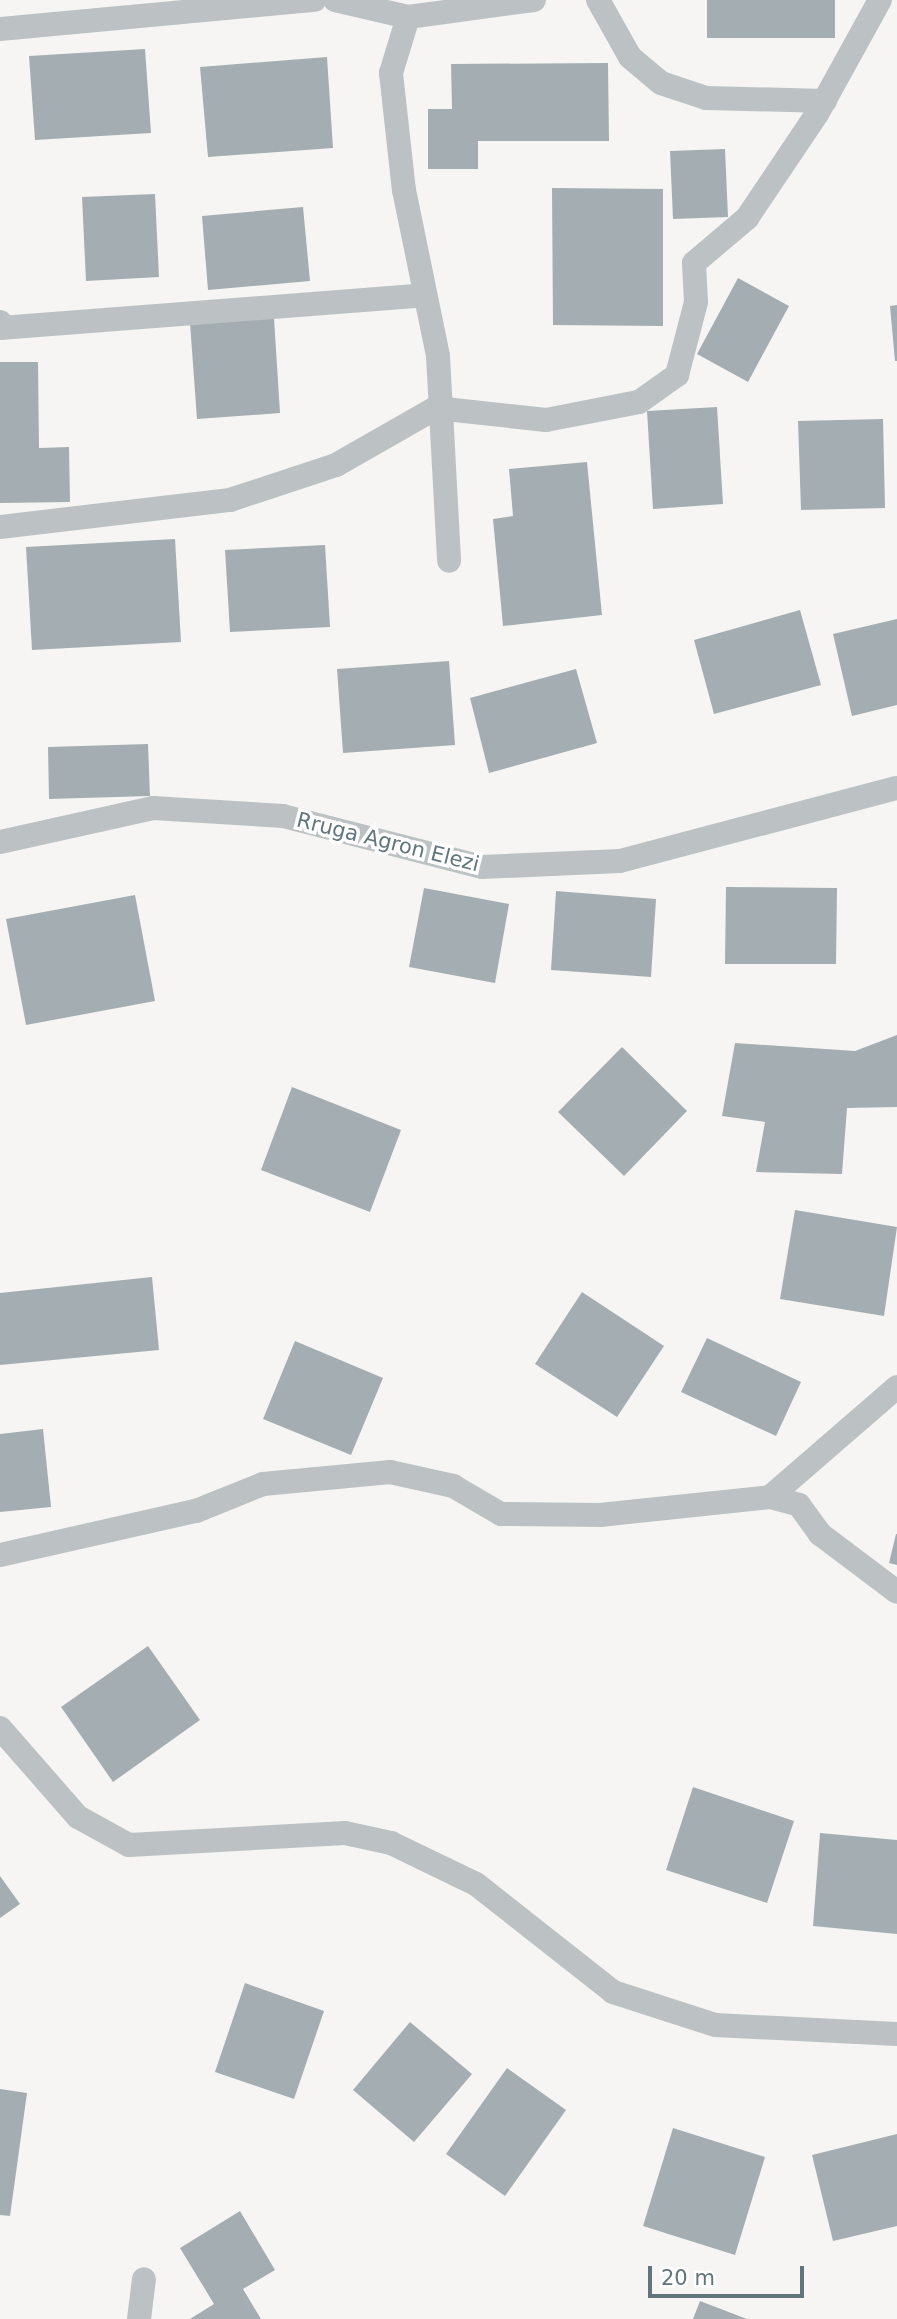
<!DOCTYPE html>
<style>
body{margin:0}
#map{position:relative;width:897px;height:2319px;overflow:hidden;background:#f6f5f3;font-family:"DejaVu Sans",sans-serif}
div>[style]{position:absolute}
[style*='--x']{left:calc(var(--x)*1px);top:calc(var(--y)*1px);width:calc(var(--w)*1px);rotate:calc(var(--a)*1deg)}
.building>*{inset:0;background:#a4aeb2}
.lane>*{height:24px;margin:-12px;padding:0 12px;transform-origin:12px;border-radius:12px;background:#bcc2c4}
span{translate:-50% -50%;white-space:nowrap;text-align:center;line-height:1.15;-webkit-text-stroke:7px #fff;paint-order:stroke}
.street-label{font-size:21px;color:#62757c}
.scale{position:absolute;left:648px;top:2266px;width:156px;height:32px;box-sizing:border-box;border:4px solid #62757c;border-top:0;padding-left:9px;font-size:21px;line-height:24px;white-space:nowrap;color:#62757c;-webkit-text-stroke:5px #fff;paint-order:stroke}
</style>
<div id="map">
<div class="building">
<div style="clip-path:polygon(707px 0,835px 0,835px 38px,707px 38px)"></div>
<div style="clip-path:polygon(145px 49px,151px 133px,35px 140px,29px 56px)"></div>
<div style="clip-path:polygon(327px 57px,333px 148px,208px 157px,200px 67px)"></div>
<div style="clip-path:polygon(608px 63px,609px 141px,478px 141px,478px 169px,428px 169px,428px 109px,452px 109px,451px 64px)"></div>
<div style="clip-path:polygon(725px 149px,728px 217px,673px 219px,670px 151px)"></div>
<div style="clip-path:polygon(552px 188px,663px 189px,663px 326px,553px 325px)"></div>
<div style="clip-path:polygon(155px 194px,159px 277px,86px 281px,82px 197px)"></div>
<div style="clip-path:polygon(303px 207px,310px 281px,208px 290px,202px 216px)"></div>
<div style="clip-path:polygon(738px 278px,789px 306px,748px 382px,697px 354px)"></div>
<div style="clip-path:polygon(897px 305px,897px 361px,895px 361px,890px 306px)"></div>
<div style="clip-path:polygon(274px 318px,280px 413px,197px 419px,190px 323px)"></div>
<div style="clip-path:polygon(0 362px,38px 362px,39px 448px,69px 447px,70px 502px,0 503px)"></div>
<div style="clip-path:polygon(717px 407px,723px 504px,653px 509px,647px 411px)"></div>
<div style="clip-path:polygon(883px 419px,885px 508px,801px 510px,798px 421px)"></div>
<div style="clip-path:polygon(587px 462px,602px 615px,503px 626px,493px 519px,513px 516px,509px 469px)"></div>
<div style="clip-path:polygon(175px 539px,181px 642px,32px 650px,26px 547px)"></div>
<div style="clip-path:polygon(325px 545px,330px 627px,230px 632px,225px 550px)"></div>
<div style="clip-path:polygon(800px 610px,821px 685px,714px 714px,694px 640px)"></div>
<div style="clip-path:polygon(897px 619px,897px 705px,852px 716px,833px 634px)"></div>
<div style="clip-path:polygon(449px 661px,455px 745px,343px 753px,337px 669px)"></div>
<div style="clip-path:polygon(576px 669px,597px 743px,489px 773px,470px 698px)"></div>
<div style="clip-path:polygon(148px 744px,150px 796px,49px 799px,48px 747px)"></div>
<div style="clip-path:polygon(726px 887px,837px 888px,836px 964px,725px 964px)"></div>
<div style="clip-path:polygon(424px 888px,509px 904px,495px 983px,409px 967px)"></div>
<div style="clip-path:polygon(556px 891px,656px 899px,651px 977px,551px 970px)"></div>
<div style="clip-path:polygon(135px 895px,155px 1001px,26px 1025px,6px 919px)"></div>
<div style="clip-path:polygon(897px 1035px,897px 1107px,847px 1108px,842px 1174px,756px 1172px,765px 1122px,722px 1116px,735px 1043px,855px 1051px)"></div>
<div style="clip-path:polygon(622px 1047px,687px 1111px,624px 1176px,558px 1112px)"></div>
<div style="clip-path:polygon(292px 1087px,401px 1130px,370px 1212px,261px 1170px)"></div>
<div style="clip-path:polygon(795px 1210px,897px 1227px,884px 1316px,780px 1299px)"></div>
<div style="clip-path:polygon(152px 1277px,159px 1350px,0 1365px,0 1293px)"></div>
<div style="clip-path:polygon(582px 1292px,664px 1346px,617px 1417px,535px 1364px)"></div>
<div style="clip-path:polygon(707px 1338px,801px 1382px,776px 1436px,681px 1392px)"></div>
<div style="clip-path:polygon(295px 1341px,383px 1378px,351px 1455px,263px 1419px)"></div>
<div style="clip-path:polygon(43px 1429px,51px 1507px,0 1512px,0 1434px)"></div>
<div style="clip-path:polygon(896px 1534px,897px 1534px,897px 1565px,889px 1563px)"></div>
<div style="clip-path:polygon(148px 1646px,200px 1720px,113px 1782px,61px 1707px)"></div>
<div style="clip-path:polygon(693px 1787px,794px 1821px,767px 1903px,666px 1870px)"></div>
<div style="clip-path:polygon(820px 1833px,897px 1840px,897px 1934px,813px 1926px)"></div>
<div style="clip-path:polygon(0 1876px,20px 1904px,0 1918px)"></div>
<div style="clip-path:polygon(245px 1983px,324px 2011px,294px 2099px,215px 2072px)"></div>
<div style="clip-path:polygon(410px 2022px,472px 2074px,414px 2142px,353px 2090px)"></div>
<div style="clip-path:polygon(507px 2068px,566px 2110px,505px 2196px,446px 2154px)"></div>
<div style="clip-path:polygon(0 2089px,27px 2093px,10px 2216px,0 2215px)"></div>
<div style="clip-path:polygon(673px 2128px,765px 2157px,735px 2255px,643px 2226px)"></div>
<div style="clip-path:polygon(897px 2134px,897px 2226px,833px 2241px,812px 2155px)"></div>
<div style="clip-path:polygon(240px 2211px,275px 2270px,243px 2289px,261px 2319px,190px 2319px,214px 2304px,180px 2248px)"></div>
<div style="clip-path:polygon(700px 2301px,747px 2319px,693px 2319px)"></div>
</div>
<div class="lane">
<div style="--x:335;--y:0;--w:75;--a:13.1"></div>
<div style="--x:408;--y:17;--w:127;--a:-7.7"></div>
<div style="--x:598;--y:0;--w:65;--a:60.7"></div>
<div style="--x:630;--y:57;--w:40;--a:40"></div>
<div style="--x:661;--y:83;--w:47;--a:18.4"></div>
<div style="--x:706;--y:98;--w:119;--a:1.4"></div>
<div style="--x:408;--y:17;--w:59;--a:106.9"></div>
<div style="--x:391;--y:73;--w:118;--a:83.7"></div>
<div style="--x:404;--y:190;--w:169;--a:78.4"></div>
<div style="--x:438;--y:356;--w:205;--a:86.9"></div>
<div style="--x:0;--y:29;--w:316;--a:-5.3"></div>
<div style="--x:0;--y:322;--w:6;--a:90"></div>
<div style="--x:0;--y:328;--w:426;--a:-4.4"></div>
<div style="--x:0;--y:527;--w:232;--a:-6.7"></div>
<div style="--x:230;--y:500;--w:112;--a:-18.3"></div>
<div style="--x:336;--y:465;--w:115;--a:-29.7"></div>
<div style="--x:436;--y:408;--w:111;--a:6.2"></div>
<div style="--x:546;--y:420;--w:95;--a:-11"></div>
<div style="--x:639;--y:402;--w:47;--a:-35.4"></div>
<div style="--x:677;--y:375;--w:75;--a:-75.4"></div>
<div style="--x:696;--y:302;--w:39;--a:-93"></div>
<div style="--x:694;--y:263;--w:70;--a:-40.3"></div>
<div style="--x:747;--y:218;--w:125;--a:-56.1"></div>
<div style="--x:817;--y:114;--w:130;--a:-61.1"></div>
<div style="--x:0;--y:842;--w:157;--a:-12.5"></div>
<div style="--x:153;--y:808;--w:130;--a:3.5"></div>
<div style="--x:283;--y:816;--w:205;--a:14.4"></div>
<div style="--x:482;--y:867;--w:138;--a:-2.5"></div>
<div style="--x:620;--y:861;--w:286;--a:-14.8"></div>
<div style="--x:770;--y:1497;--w:30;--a:15"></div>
<div style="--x:799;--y:1505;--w:36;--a:54"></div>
<div style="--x:820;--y:1534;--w:96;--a:37"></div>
<div style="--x:0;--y:1555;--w:201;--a:-12.7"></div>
<div style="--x:196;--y:1511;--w:72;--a:-21.9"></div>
<div style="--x:263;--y:1484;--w:128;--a:-5.4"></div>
<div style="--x:390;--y:1472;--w:65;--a:12.5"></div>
<div style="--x:453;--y:1486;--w:56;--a:30.3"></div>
<div style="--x:501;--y:1514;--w:99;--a:0.6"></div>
<div style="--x:600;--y:1515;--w:171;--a:-6"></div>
<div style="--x:770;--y:1497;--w:168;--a:-40.9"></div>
<div style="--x:0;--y:1728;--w:118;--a:48.8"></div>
<div style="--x:78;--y:1817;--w:58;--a:28.8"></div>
<div style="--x:129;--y:1845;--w:216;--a:-3.2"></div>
<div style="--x:345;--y:1833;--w:47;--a:12.3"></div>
<div style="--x:391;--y:1843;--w:94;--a:25.8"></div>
<div style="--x:476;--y:1884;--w:174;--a:38.2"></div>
<div style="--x:613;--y:1992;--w:107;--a:17.9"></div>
<div style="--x:715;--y:2025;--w:182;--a:2.8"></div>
<div style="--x:139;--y:2319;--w:40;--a:-82.9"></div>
</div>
<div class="street-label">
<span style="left:388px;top:842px;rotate:14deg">Rruga Agron Elezi</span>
</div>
<div class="scale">20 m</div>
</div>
